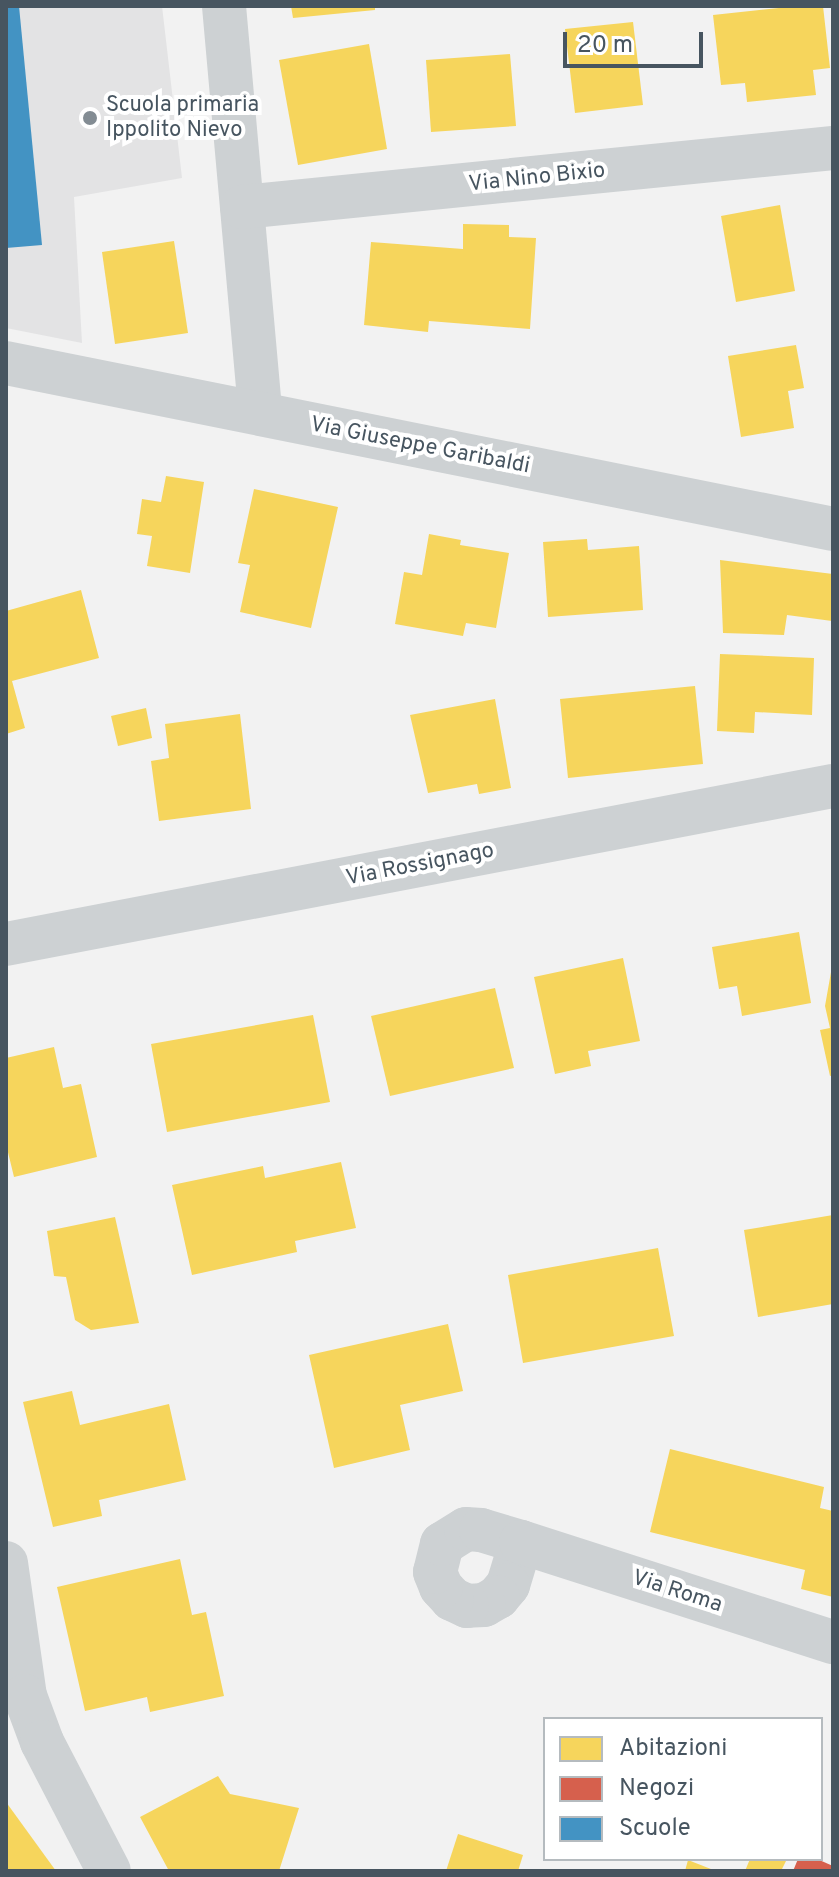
<!DOCTYPE html>
<style>
body{margin:0}
#map{position:relative;width:839px;height:1877px;overflow:hidden;background:#f2f2f2;font-family:Overpass,sans-serif}
div>[style]{position:absolute}
[style*='--x']{left:calc(var(--x)*1px);top:calc(var(--y)*1px);width:calc(var(--w)*1px);rotate:calc(var(--a)*1deg)}
.education>*{inset:0;background:#e3e3e4}
.homes>*{inset:0;background:#f6d55c}
.shops>*{inset:0;background:#d6604d}
.schools>*{inset:0;background:#4393c3}
.minor>*{height:44px;margin:-22px;padding:0 22px;transform-origin:22px;border-radius:22px;background:#cdd1d3}
.tertiary>*{height:44px;margin:-22px;padding:0 22px;transform-origin:22px;border-radius:22px;background:#cdd1d3}
.dots>*{width:22px;height:22px;translate:-50% -50%;box-sizing:border-box;border:4px solid #fff;border-radius:50%}
span{translate:-50% -50%;white-space:nowrap;text-align:center;line-height:1.15;-webkit-text-stroke:8px #fff;paint-order:stroke}
.poi-label{font-size:22px;color:#475560}
.left{translate:0 -50%;text-align:left}
.street-label{font-size:22px;color:#475560}
.frame{position:absolute;inset:0;border:8px solid #475560;pointer-events:none}
.legend{position:absolute;left:543px;top:1717px;width:280px;height:144px;box-sizing:border-box;background:#fff;border:2px solid #b5bbbf;margin:0;padding:10px 14px;list-style:none;font-size:24px;color:#475560}
.legend li{display:flex;align-items:center;gap:16px;height:40px}
.legend b{width:40px;border:2px solid #b5bbbf}
.scale{position:absolute;left:563px;top:32px;width:140px;height:36px;box-sizing:border-box;border:4px solid #475560;border-top:0;padding-left:10px;font-size:24px;line-height:28px;white-space:nowrap;color:#475560;-webkit-text-stroke:6px #fff;paint-order:stroke}
</style>
<div id="map">
<div class="education">
<div style="clip-path:polygon(6px 6px,162px 6px,182px 178px,74px 197px,82px 343px,6px 328px)"></div>
</div>
<div class="homes">
<div style="clip-path:polygon(291px 6px,375px 6px,375px 10px,293px 18px)"></div>
<div style="clip-path:polygon(798px 6px,823px 6px,830px 68px,813px 70px,816px 95px,747px 102px,745px 83px,721px 85px,713px 15px)"></div>
<div style="clip-path:polygon(633px 22px,643px 105px,575px 113px,565px 29px)"></div>
<div style="clip-path:polygon(369px 44px,387px 149px,298px 165px,279px 60px)"></div>
<div style="clip-path:polygon(510px 54px,516px 126px,431px 132px,426px 60px)"></div>
<div style="clip-path:polygon(780px 205px,795px 291px,736px 302px,721px 216px)"></div>
<div style="clip-path:polygon(463px 224px,509px 225px,509px 237px,536px 238px,530px 329px,429px 321px,428px 332px,364px 325px,371px 242px,463px 249px)"></div>
<div style="clip-path:polygon(174px 241px,188px 333px,115px 344px,102px 252px)"></div>
<div style="clip-path:polygon(796px 345px,804px 388px,788px 391px,794px 428px,741px 437px,728px 356px)"></div>
<div style="clip-path:polygon(166px 476px,204px 482px,190px 573px,147px 566px,152px 536px,137px 534px,142px 499px,161px 502px)"></div>
<div style="clip-path:polygon(254px 489px,338px 507px,311px 628px,240px 612px,250px 565px,238px 563px)"></div>
<div style="clip-path:polygon(429px 534px,461px 540px,460px 545px,509px 553px,496px 628px,466px 623px,463px 636px,395px 624px,404px 572px,422px 575px)"></div>
<div style="clip-path:polygon(587px 539px,588px 550px,639px 546px,643px 610px,548px 617px,543px 542px)"></div>
<div style="clip-path:polygon(720px 560px,833px 574px,832px 621px,787px 615px,784px 635px,723px 633px)"></div>
<div style="clip-path:polygon(81px 590px,99px 658px,12px 681px,25px 728px,6px 734px,6px 611px)"></div>
<div style="clip-path:polygon(720px 654px,814px 658px,812px 715px,755px 712px,754px 733px,717px 731px)"></div>
<div style="clip-path:polygon(695px 686px,703px 764px,568px 778px,560px 699px)"></div>
<div style="clip-path:polygon(495px 699px,511px 788px,479px 794px,477px 784px,428px 793px,410px 715px)"></div>
<div style="clip-path:polygon(146px 708px,152px 738px,118px 746px,111px 716px)"></div>
<div style="clip-path:polygon(240px 714px,251px 809px,159px 821px,151px 761px,169px 758px,165px 724px)"></div>
<div style="clip-path:polygon(799px 932px,811px 1003px,742px 1016px,737px 986px,719px 989px,712px 947px)"></div>
<div style="clip-path:polygon(623px 958px,640px 1041px,588px 1051px,591px 1066px,555px 1074px,534px 977px)"></div>
<div style="clip-path:polygon(831px 972px,833px 1075px,830px 1076px,820px 1030px,830px 1028px,825px 1006px)"></div>
<div style="clip-path:polygon(495px 988px,514px 1068px,390px 1096px,371px 1016px)"></div>
<div style="clip-path:polygon(313px 1015px,330px 1102px,167px 1132px,151px 1044px)"></div>
<div style="clip-path:polygon(54px 1047px,63px 1088px,81px 1084px,97px 1157px,14px 1177px,6px 1144px,6px 1058px)"></div>
<div style="clip-path:polygon(341px 1162px,356px 1228px,295px 1241px,297px 1252px,192px 1275px,172px 1185px,263px 1166px,265px 1178px)"></div>
<div style="clip-path:polygon(833px 1215px,833px 1304px,758px 1317px,744px 1230px)"></div>
<div style="clip-path:polygon(115px 1217px,139px 1323px,91px 1330px,75px 1320px,66px 1277px,54px 1276px,47px 1231px)"></div>
<div style="clip-path:polygon(658px 1248px,674px 1336px,523px 1363px,508px 1275px)"></div>
<div style="clip-path:polygon(448px 1324px,463px 1391px,400px 1405px,410px 1450px,334px 1468px,309px 1355px)"></div>
<div style="clip-path:polygon(72px 1391px,80px 1425px,169px 1404px,186px 1480px,99px 1500px,102px 1516px,53px 1527px,23px 1402px)"></div>
<div style="clip-path:polygon(670px 1449px,824px 1487px,820px 1508px,833px 1511px,833px 1597px,801px 1589px,805px 1570px,650px 1532px)"></div>
<div style="clip-path:polygon(180px 1559px,192px 1615px,206px 1612px,224px 1696px,150px 1712px,147px 1697px,85px 1711px,57px 1587px)"></div>
<div style="clip-path:polygon(218px 1776px,230px 1794px,299px 1808px,279px 1871px,169px 1871px,140px 1817px)"></div>
<div style="clip-path:polygon(6px 1802px,56px 1871px,6px 1871px)"></div>
<div style="clip-path:polygon(458px 1834px,523px 1855px,518px 1871px,446px 1871px)"></div>
<div style="clip-path:polygon(750px 1859px,787px 1859px,781px 1871px,745px 1871px)"></div>
<div style="clip-path:polygon(688px 1860px,716px 1871px,685px 1871px)"></div>
</div>
<div class="shops">
<div style="clip-path:polygon(798px 1859px,817px 1859px,833px 1866px,833px 1871px,793px 1871px)"></div>
</div>
<div class="schools">
<div style="clip-path:polygon(6px 6px,19px 6px,42px 245px,6px 248px)"></div>
</div>
<div class="minor">
<div style="--x:224;--y:6;--w:409;--a:84.9"></div>
<div style="--x:242;--y:207;--w:594;--a:-5.7"></div>
<div style="--x:6;--y:363;--w:843;--a:11.35"></div>
<div style="--x:521;--y:1542;--w:45;--a:106.8"></div>
<div style="--x:508;--y:1585;--w:16;--a:130"></div>
<div style="--x:498;--y:1597;--w:16;--a:150"></div>
<div style="--x:484;--y:1605;--w:17;--a:177"></div>
<div style="--x:467;--y:1606;--w:17;--a:-155"></div>
<div style="--x:452;--y:1599;--w:16;--a:-133"></div>
<div style="--x:441;--y:1587;--w:16;--a:-112"></div>
<div style="--x:435;--y:1572;--w:29;--a:-76"></div>
<div style="--x:442;--y:1544;--w:28;--a:-32"></div>
<div style="--x:466;--y:1529;--w:15;--a:4"></div>
<div style="--x:481;--y:1530;--w:42;--a:16.7"></div>
<div style="--x:521;--y:1542;--w:328;--a:17.8"></div>
<div style="--x:6;--y:1563;--w:134;--a:81.9"></div>
<div style="--x:25;--y:1696;--w:49;--a:69.7"></div>
<div style="--x:42;--y:1742;--w:145;--a:62.6"></div>
</div>
<div class="tertiary">
<div style="--x:6;--y:944;--w:842;--a:-10.82"></div>
</div>
<div class="dots">
<div style="left:90px;top:118px;background:#838c93"></div>
</div>
<div class="poi-label">
<span class="left" style="left:106px;top:118px">Scuola primaria<br>Ippolito Nievo</span>
</div>
<div class="street-label">
<span style="left:537px;top:178px;rotate:-6deg">Via Nino Bixio</span>
<span style="left:420px;top:446px;rotate:11deg">Via Giuseppe Garibaldi</span>
<span style="left:420px;top:865px;rotate:-11deg">Via Rossignago</span>
<span style="left:677px;top:1592px;rotate:18deg">Via Roma</span>
</div>
<div class="frame"></div>
<ul class="legend">
<li><b style="height:22px;background:#f6d55c"></b>Abitazioni</li>
<li><b style="height:22px;background:#d6604d"></b>Negozi</li>
<li><b style="height:22px;background:#4393c3"></b>Scuole</li>
</ul>
<div class="scale">20 m</div>
</div>
